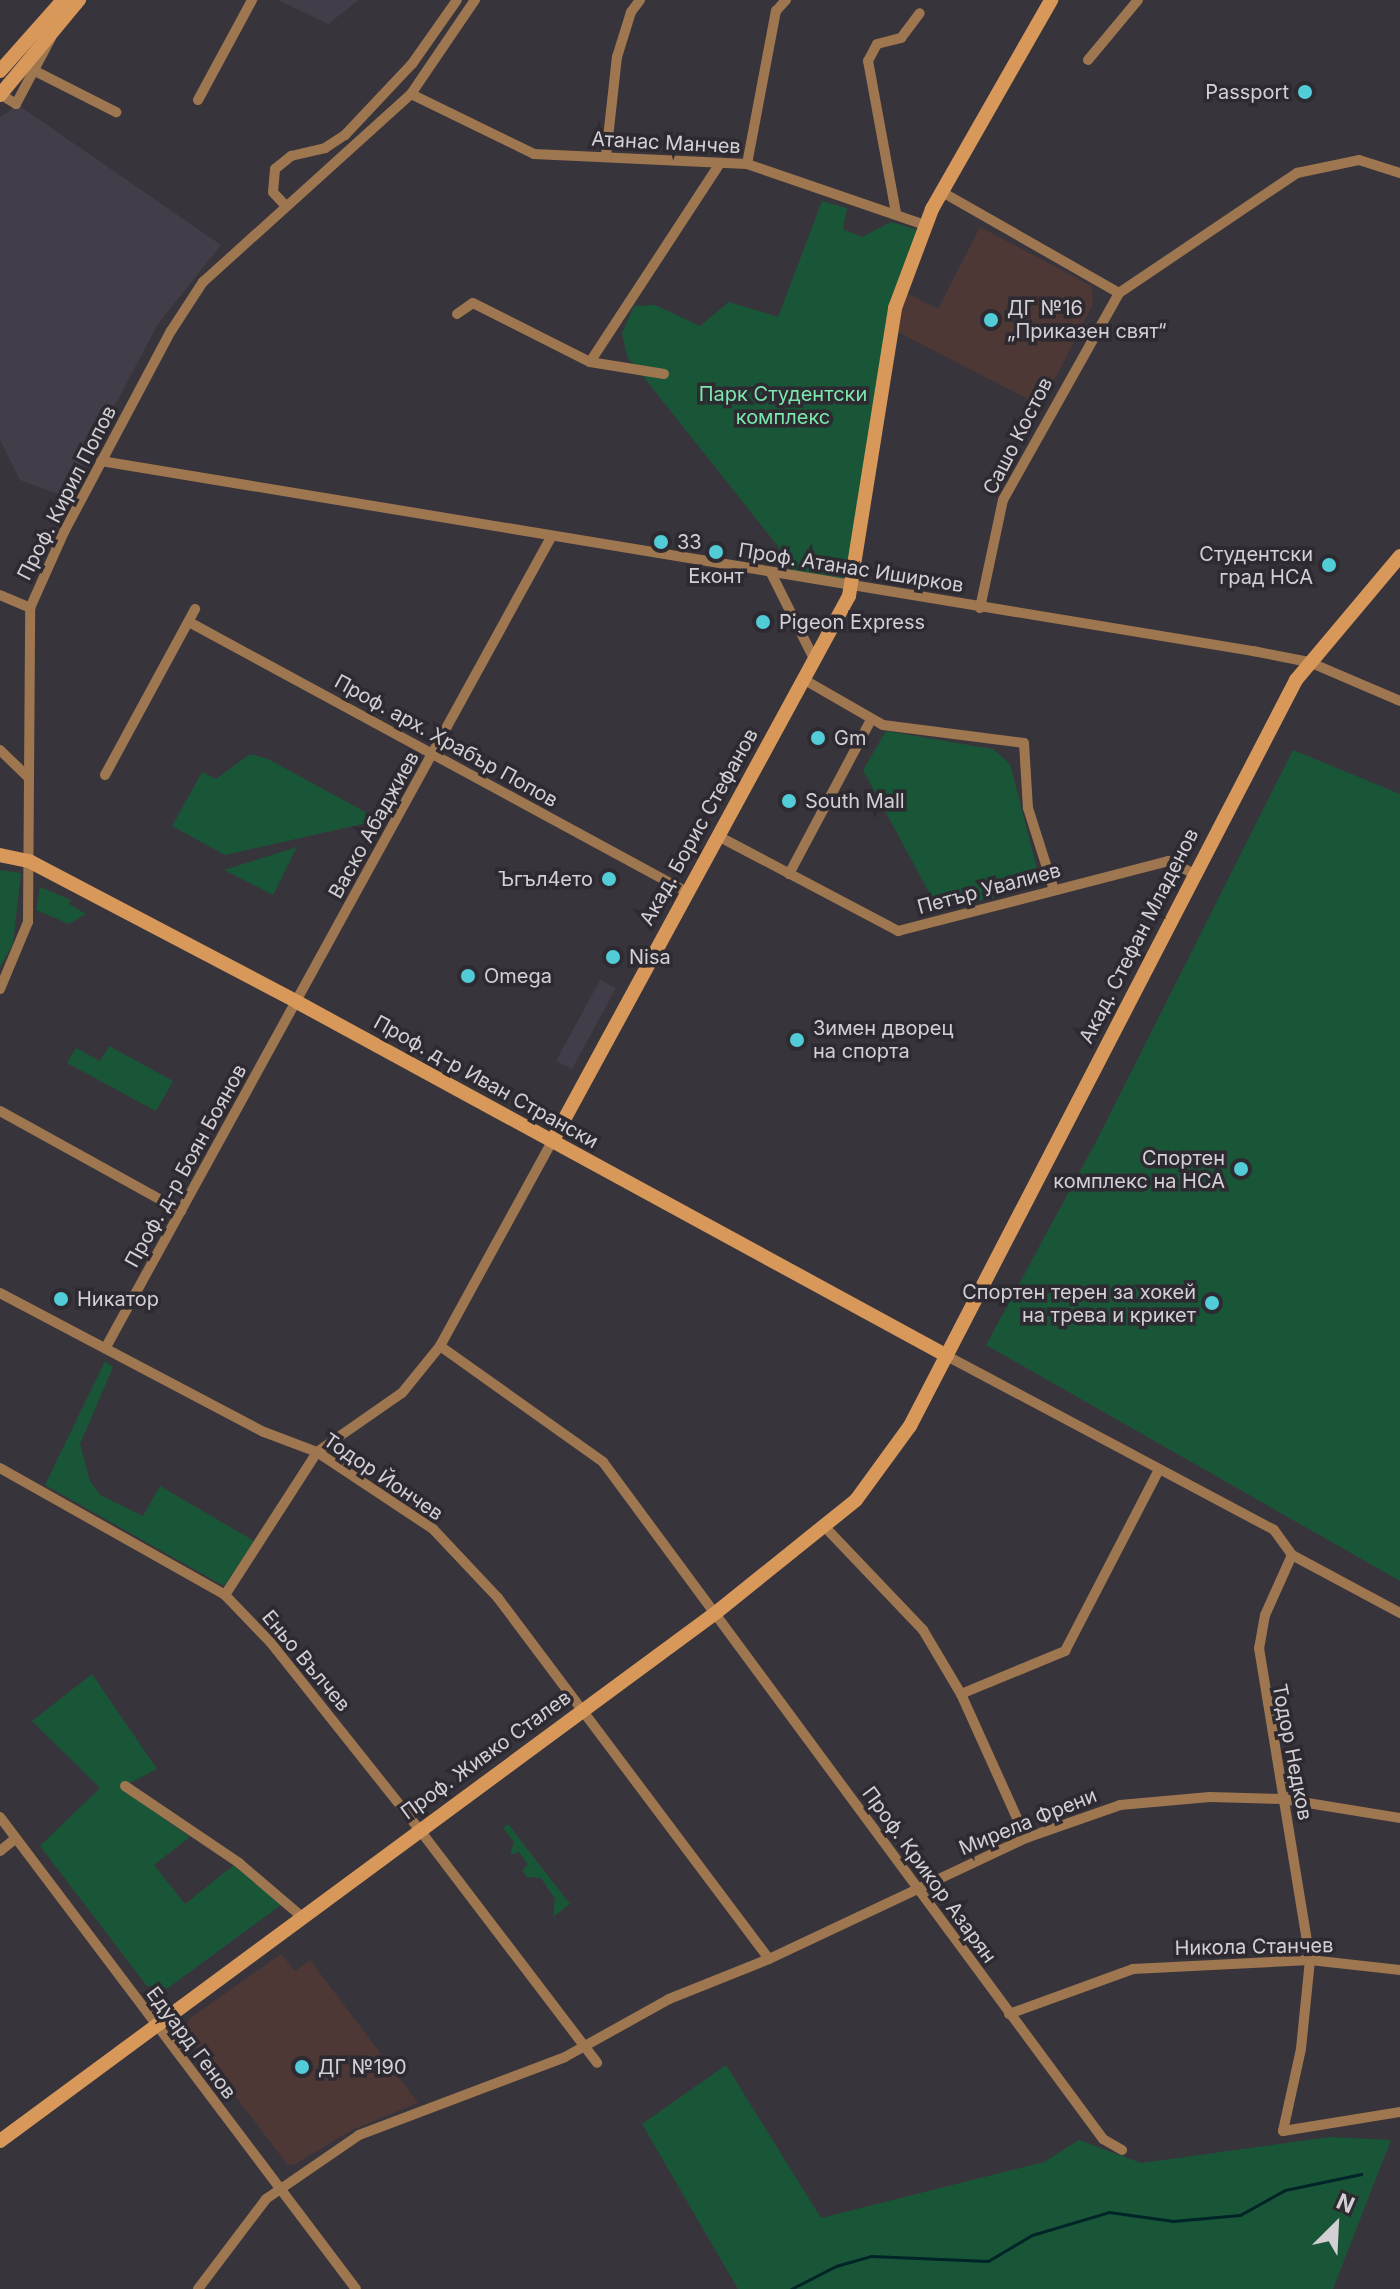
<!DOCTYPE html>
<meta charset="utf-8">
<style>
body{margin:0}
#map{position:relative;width:1400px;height:2289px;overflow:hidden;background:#38343b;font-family:Inter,sans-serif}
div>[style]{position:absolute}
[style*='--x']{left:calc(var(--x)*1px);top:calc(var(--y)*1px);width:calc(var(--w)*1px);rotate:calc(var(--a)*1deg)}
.built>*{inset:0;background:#433d49}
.education>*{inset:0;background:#4d3835}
.green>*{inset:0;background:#195638}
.stream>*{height:3px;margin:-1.5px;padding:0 1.5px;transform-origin:1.5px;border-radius:1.5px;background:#002528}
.street>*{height:10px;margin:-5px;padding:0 5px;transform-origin:5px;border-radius:5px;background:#9e7650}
.secondary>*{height:14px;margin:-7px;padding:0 7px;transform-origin:7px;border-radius:7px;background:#d8985a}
.dots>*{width:22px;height:22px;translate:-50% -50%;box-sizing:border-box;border:4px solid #2e2a31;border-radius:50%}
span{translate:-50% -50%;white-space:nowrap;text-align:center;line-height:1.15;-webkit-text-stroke:7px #2e2a31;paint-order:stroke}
.poi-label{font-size:20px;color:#d3d0d5}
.right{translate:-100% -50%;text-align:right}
.left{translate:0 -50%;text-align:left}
.street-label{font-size:20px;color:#d3d0d5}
.park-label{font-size:20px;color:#7ae7ac}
.north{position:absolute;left:1296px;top:2185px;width:80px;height:80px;-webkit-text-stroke:6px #2e2a31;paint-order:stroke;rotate:24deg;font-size:22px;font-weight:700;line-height:32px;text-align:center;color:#d3d0d5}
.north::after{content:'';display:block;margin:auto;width:28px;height:36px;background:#d3d0d5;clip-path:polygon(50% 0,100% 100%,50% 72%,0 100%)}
</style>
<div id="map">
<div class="built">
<div style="clip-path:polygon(278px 0,359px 0,328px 24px)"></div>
<div style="clip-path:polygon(18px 105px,221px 245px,158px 324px,66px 497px,20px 480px,0 440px,0 117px)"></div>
<div style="clip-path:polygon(600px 980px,616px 988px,572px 1069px,556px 1061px)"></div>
</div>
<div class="education">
<div style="clip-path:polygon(980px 227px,1092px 286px,1093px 304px,1041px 406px,894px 330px,903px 291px,938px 309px)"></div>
<div style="clip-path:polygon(281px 1954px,295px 1971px,310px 1960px,418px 2103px,352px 2130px,294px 2165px,287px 2164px,186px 2031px,189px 2019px)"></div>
</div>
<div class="green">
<div style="clip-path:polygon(822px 201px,847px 208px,843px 229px,862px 237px,891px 222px,918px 230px,848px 575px,842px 580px,792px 577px,792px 564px,627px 356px,622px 333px,634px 306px,655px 305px,700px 326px,729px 302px,778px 317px)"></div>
<div style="clip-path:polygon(886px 731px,993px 749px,1010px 764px,1040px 880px,1036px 886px,939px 911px,863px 770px)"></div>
<div style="clip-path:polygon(1293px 750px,1400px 794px,1400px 1581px,986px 1345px,1098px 1138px)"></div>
<div style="clip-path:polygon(250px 754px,268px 759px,380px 820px,225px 855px,172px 826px,202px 772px,216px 779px)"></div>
<div style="clip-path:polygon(297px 847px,273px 895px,224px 870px)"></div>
<div style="clip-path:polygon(0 870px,21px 873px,13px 944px,0 967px)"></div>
<div style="clip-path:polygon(40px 887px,71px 900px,69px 904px,86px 914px,69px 924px,36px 910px)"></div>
<div style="clip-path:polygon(109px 1046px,173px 1081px,156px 1111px,67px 1063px,76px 1048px,100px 1061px)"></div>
<div style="clip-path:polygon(105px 1361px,113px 1367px,80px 1444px,90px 1481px,100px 1495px,143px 1516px,160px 1486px,254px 1541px,224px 1586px,45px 1485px)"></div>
<div style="clip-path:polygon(92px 1674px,157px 1769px,126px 1785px,131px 1795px,190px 1837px,154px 1865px,185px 1904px,234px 1865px,281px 1905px,168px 1988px,147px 1986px,40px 1846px,100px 1788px,32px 1721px)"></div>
<div style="clip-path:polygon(508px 1824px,570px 1904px,553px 1917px,555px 1899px,541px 1878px,527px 1877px,522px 1870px,528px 1865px,519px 1852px,510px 1855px,514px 1842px,503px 1828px)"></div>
<div style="clip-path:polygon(726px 2065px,821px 2218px,1044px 2162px,1079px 2140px,1141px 2163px,1329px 2137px,1391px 2140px,1333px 2289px,738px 2289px,642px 2124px)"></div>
</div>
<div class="stream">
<div style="--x:791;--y:2289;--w:51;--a:-27.1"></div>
<div style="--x:836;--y:2266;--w:36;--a:-16"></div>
<div style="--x:871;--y:2256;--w:117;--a:2.4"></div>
<div style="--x:988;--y:2261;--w:51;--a:-30.6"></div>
<div style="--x:1032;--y:2235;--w:80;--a:-16.6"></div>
<div style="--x:1109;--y:2212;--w:65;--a:8"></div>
<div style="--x:1173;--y:2221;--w:67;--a:-5.1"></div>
<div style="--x:1240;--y:2215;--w:51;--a:-29.1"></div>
<div style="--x:1285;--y:2190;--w:78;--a:-11.9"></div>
</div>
<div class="street">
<div style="--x:1088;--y:60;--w:78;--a:-50.2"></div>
<div style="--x:37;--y:72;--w:89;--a:26.9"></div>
<div style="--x:0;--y:94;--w:19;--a:32"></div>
<div style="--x:16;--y:104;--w:75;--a:-62.1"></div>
<div style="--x:411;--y:94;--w:137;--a:26"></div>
<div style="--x:534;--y:154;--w:213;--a:2.7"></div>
<div style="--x:747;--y:164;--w:188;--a:18.9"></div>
<div style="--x:198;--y:100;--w:114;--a:-61.6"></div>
<div style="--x:606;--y:156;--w:100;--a:-83.7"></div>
<div style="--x:617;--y:57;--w:47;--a:-72.7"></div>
<div style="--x:631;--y:12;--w:15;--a:-53"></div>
<div style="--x:747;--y:164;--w:156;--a:-79.3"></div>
<div style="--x:776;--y:11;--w:15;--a:-48"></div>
<div style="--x:942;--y:192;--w:204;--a:29.7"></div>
<div style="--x:1119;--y:293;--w:215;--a:-34"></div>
<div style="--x:1297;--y:173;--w:63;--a:-11.8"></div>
<div style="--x:1359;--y:160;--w:43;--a:17.6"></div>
<div style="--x:284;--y:204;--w:16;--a:-133"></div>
<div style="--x:273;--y:192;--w:23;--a:-85"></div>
<div style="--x:275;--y:169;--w:21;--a:-39"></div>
<div style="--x:291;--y:156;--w:35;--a:-13"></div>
<div style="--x:325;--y:148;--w:24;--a:-33"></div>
<div style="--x:345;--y:135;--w:98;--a:-46.7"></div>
<div style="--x:412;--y:64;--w:78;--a:-54.9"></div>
<div style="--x:896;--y:213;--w:155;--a:-100.4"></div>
<div style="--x:868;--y:61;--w:19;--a:-62"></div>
<div style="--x:877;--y:44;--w:25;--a:-14"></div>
<div style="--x:901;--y:38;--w:31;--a:-53"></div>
<div style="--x:457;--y:314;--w:19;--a:-35"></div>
<div style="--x:473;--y:303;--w:131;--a:26.8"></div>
<div style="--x:590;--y:362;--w:75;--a:9.2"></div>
<div style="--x:590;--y:362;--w:238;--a:-56.8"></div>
<div style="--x:101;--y:461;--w:1168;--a:9.37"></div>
<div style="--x:1253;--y:651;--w:57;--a:11.1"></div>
<div style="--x:1309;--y:662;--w:99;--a:23.2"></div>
<div style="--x:771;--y:573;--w:96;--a:63.4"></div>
<div style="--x:0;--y:595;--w:33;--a:23"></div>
<div style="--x:980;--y:608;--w:110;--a:-78"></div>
<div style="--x:1003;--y:500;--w:237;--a:-60.7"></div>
<div style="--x:189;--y:622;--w:566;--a:28.47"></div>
<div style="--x:803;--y:679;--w:92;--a:29.9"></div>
<div style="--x:883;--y:725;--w:142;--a:7.3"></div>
<div style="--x:1024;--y:743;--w:65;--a:86.5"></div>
<div style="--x:1028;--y:808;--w:86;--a:72.4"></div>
<div style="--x:0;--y:750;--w:39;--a:44"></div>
<div style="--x:105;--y:775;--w:189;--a:-61.5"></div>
<div style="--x:718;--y:836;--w:204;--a:27.8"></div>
<div style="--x:898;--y:931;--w:279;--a:-14.5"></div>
<div style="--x:1168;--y:861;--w:28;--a:26"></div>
<div style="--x:789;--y:874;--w:174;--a:-62"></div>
<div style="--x:0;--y:989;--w:73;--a:-67.3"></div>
<div style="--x:28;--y:922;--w:314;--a:-89.6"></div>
<div style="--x:30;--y:608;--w:83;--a:-65.9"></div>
<div style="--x:64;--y:532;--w:228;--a:-62"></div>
<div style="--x:171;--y:331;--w:59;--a:-56.9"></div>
<div style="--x:203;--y:282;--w:280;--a:-42.1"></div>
<div style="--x:411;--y:94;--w:114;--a:-55.8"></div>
<div style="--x:0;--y:1111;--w:207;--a:28.9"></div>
<div style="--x:0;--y:1293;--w:298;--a:27.8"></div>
<div style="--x:264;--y:1432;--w:57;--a:20.7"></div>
<div style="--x:317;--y:1452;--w:139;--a:33.6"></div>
<div style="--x:433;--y:1529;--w:95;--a:46.7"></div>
<div style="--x:498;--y:1598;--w:451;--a:53.1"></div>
<div style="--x:440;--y:1346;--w:200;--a:35.4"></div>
<div style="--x:603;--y:1462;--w:842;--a:53.55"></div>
<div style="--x:1103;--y:2139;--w:22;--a:30"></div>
<div style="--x:106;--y:1347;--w:922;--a:-61.21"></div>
<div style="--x:947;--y:1356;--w:370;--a:28"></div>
<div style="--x:1274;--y:1530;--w:31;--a:54"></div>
<div style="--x:1292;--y:1555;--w:123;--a:28.2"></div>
<div style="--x:0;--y:1468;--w:258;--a:29.4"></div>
<div style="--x:225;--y:1595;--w:66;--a:46.2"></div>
<div style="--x:271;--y:1643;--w:238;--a:51.5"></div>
<div style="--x:419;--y:1829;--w:294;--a:52.7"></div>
<div style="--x:824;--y:1526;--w:144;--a:46.4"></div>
<div style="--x:923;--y:1630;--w:74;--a:59.3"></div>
<div style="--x:961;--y:1694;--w:158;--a:65.7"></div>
<div style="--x:1292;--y:1555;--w:66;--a:114.2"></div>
<div style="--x:1265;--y:1615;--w:34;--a:100"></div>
<div style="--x:1259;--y:1648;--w:316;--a:80.7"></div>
<div style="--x:1310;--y:1960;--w:89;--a:95.8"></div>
<div style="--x:1301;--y:2049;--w:84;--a:102.4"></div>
<div style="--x:1283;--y:2131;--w:119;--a:-9.2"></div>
<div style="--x:225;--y:1595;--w:170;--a:-57.2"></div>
<div style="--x:317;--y:1452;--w:103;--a:-34.8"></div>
<div style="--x:402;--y:1393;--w:60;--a:-51"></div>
<div style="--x:440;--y:1346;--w:235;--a:-61.3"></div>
<div style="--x:961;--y:1694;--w:113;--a:-22.5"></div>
<div style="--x:1065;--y:1651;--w:204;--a:-62.6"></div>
<div style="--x:125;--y:1786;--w:138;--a:34"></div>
<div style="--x:239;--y:1863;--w:82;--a:40.5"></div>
<div style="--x:0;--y:1817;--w:591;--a:52.98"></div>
<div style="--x:0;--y:1851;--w:19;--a:-39"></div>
<div style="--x:1009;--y:2014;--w:132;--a:-19.9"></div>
<div style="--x:1133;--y:1969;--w:177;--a:-2.9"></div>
<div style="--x:1310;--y:1960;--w:91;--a:6.3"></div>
<div style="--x:198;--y:2289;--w:113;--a:-52.9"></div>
<div style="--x:266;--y:2199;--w:113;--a:-34.5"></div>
<div style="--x:359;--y:2135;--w:220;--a:-20.7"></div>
<div style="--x:565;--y:2057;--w:119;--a:-29.1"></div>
<div style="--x:669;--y:1999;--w:108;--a:-21.8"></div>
<div style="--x:769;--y:1959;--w:284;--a:-25.2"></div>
<div style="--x:1026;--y:1838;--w:100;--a:-19.3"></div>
<div style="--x:1120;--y:1805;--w:90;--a:-5.1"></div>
<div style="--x:1210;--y:1797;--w:73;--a:1.6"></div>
<div style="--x:1283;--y:1799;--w:119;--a:9.2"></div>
</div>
<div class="secondary">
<div style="--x:0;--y:71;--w:95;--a:-48.4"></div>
<div style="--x:0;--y:95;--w:124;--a:-50.3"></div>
<div style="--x:0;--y:855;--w:30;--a:12"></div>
<div style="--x:29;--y:861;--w:303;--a:27.7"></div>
<div style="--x:297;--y:1002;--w:740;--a:28.57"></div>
<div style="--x:553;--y:1140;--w:619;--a:-61.45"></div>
<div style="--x:849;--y:596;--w:292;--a:-80.9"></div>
<div style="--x:895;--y:308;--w:106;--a:-69.5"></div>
<div style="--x:932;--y:209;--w:241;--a:-60.3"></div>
<div style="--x:0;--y:2141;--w:892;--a:-36.43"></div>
<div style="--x:718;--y:1611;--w:177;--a:-38.8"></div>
<div style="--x:856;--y:1500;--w:92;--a:-53.9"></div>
<div style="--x:910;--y:1426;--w:840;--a:-62.64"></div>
<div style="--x:1296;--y:680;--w:162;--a:-50"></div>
</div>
<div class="dots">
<div style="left:1305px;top:92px;background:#52ccd6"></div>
<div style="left:991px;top:320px;background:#52ccd6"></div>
<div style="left:661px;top:542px;background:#52ccd6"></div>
<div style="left:716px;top:552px;background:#52ccd6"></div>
<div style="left:1329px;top:565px;background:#52ccd6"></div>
<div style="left:763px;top:622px;background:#52ccd6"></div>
<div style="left:818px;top:738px;background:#52ccd6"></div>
<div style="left:789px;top:801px;background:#52ccd6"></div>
<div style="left:609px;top:879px;background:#52ccd6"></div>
<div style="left:613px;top:957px;background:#52ccd6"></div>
<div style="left:468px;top:976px;background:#52ccd6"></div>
<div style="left:797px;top:1040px;background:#52ccd6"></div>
<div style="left:1241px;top:1169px;background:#52ccd6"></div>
<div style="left:61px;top:1299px;background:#52ccd6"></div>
<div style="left:1212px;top:1303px;background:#52ccd6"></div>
<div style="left:302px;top:2067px;background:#52ccd6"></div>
</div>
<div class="poi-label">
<span class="right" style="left:1289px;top:92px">Passport</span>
<span class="left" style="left:1007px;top:320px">ДГ №16<br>„Приказен свят“</span>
<span class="left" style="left:677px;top:542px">33</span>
<span class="right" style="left:1313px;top:566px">Студентски<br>град НСА</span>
<span style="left:716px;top:576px">Еконт</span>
<span class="left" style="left:779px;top:622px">Pigeon Express</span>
<span class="left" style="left:834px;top:738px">Gm</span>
<span class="left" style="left:805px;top:801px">South Mall</span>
<span class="right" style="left:593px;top:879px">Ъгъл4ето</span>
<span class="left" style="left:629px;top:957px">Nisa</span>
<span class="left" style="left:484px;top:976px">Omega</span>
<span class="left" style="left:813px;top:1040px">Зимен дворец<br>на спорта</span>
<span class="right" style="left:1225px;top:1170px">Спортен<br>комплекс на НСА</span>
<span class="right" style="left:1196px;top:1304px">Спортен терен за хокей<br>на трева и крикет</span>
<span class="left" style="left:77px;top:1299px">Никатор</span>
<span class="left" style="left:318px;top:2067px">ДГ №190</span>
</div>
<div class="street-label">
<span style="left:666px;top:143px;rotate:3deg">Атанас Манчев</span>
<span style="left:1018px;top:436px;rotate:-63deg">Сашо Костов</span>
<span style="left:67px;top:493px;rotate:-63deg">Проф. Кирил Попов</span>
<span style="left:851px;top:568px;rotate:9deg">Проф. Атанас Иширков</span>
<span style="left:446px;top:741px;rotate:29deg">Проф. арх. Храбър Попов</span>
<span style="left:374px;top:825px;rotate:-61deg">Васко Абаджиев</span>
<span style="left:699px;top:827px;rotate:-61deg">Акад. Борис Стефанов</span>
<span style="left:989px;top:889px;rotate:-15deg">Петър Увалиев</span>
<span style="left:1139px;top:936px;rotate:-63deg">Акад. Стефан Младенов</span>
<span style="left:486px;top:1082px;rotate:29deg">Проф. д-р Иван Странски</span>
<span style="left:186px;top:1166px;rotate:-61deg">Проф. д-р Боян Боянов</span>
<span style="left:383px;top:1477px;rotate:34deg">Тодор Йончев</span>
<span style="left:306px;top:1661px;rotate:50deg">Еньо Вълчев</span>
<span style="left:1292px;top:1752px;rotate:79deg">Тодор Недков</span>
<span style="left:486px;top:1755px;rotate:-36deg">Проф. Живко Сталев</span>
<span style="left:1028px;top:1822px;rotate:-22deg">Мирела Френи</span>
<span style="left:929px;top:1875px;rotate:54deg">Проф. Крикор Азарян</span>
<span style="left:1254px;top:1947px;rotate:-1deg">Никола Станчев</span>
<span style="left:191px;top:2043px;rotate:53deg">Едуард Генов</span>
</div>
<div class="park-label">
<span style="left:783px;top:406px">Парк Студентски<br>комплекс</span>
</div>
<div class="north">N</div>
</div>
